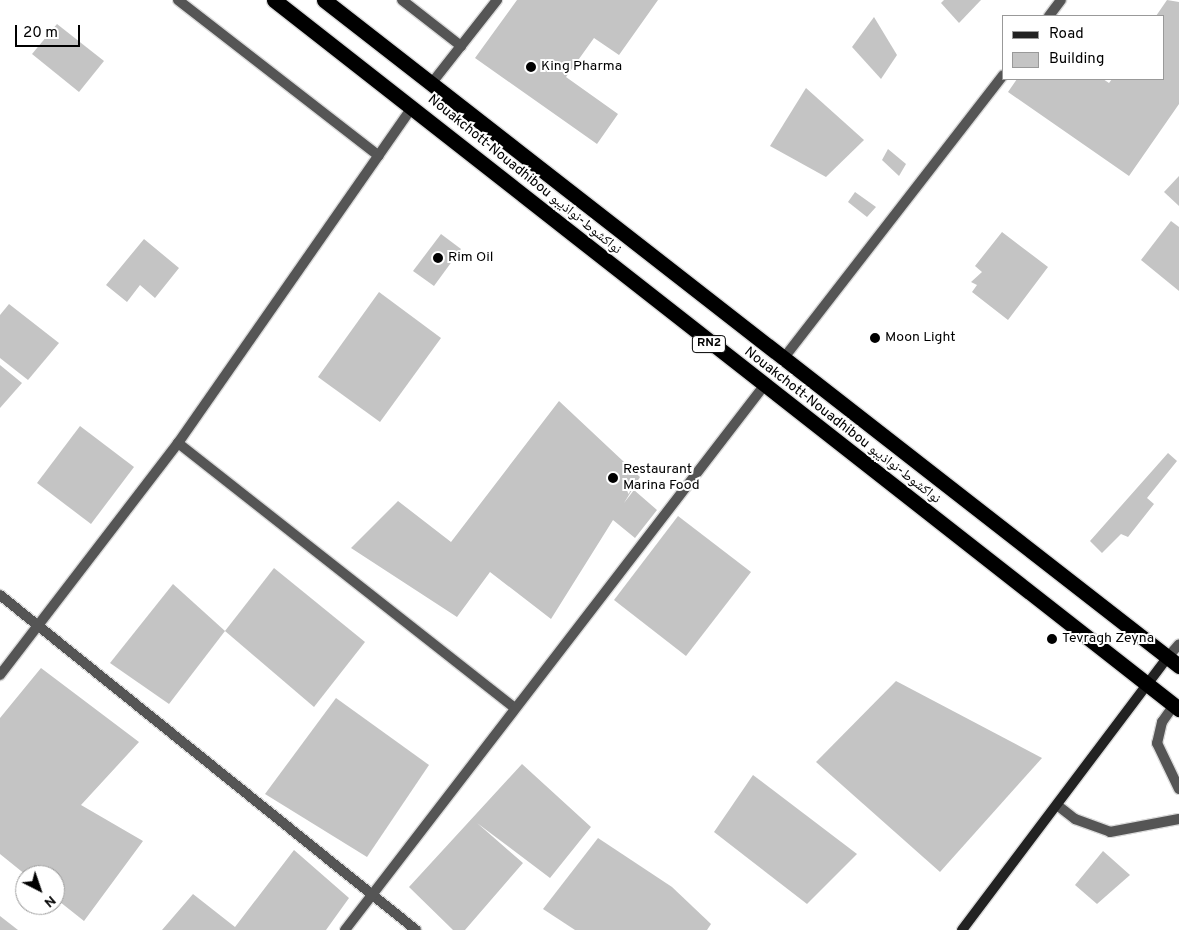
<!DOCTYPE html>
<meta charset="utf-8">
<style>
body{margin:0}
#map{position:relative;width:1179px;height:930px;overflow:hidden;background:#fff;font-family:Overpass,"Noto Naskh Arabic",sans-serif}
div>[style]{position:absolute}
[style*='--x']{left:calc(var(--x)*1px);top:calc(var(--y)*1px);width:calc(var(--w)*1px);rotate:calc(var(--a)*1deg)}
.building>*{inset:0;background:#c4c4c4}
.roads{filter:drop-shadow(1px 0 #dbdbdb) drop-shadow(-1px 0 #dbdbdb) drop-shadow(0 1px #dbdbdb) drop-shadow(0 -1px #dbdbdb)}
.lane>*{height:10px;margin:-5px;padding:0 5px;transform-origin:5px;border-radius:5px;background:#555}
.street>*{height:10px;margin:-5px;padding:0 5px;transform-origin:5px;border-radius:5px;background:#555}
.secondary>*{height:10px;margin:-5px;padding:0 5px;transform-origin:5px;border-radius:5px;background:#222}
.highway>*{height:15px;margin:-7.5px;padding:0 7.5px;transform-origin:7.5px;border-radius:7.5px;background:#000}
.dots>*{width:14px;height:14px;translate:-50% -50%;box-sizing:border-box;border:2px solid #fff;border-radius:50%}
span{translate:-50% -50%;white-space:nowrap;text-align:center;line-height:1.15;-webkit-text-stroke:4px #fff;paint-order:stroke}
.shield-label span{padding:1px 4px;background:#fff;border:1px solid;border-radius:4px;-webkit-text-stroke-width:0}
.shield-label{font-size:12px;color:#000;font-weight:700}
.poi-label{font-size:14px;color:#000}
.left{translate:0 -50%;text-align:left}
.street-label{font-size:14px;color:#000}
.legend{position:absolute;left:1002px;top:15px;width:162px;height:65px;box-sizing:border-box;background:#fff;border:1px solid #999;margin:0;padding:6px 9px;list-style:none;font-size:15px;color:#000}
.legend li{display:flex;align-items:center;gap:10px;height:25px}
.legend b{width:25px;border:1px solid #999}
.north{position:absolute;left:15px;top:865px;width:50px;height:50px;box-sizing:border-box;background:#fff;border:1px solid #999;border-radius:50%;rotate:139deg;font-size:14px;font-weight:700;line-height:20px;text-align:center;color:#000}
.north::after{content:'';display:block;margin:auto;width:18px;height:22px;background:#000;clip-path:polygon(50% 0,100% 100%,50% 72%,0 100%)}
.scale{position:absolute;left:15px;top:25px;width:65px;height:22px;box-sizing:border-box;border:2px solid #000;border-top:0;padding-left:6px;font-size:15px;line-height:18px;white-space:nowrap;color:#000;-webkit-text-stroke:4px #fff;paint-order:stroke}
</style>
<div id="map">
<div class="building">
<div style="clip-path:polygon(517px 0,658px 0,619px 55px,594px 38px,566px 77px,618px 114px,597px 144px,475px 58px)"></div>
<div style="clip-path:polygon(944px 0,981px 0,959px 23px,941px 3px)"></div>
<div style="clip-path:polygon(1167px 0,1179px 2px,1179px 104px,1129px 176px,1008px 92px,1017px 79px,1103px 79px,1109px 83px,1112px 79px,1163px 79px,1163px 16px,1156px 16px)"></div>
<div style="clip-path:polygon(874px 17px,897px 55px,881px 79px,852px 47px)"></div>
<div style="clip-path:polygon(57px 24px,104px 61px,79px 92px,32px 54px)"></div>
<div style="clip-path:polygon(806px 88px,864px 140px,826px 177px,770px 146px)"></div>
<div style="clip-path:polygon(888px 149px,906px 164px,899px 176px,882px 160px)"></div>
<div style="clip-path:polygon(1179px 176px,1179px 206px,1164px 192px)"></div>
<div style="clip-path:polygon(855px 192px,876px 207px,867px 217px,848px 202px)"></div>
<div style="clip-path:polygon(1171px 221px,1179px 227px,1179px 291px,1141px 260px)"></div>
<div style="clip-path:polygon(1002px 232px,1048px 267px,1008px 320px,972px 292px,977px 285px,971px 282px,982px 272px,975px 266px)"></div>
<div style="clip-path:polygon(441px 234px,461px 249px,434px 286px,413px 271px)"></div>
<div style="clip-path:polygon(144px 239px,179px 268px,155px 298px,140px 285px,127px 302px,106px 285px)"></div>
<div style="clip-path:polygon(379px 292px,441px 338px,380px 422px,318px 377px)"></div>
<div style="clip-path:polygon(9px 304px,59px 343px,28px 380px,0 358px,0 315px)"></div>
<div style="clip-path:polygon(0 365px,22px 383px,0 408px)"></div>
<div style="clip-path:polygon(559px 401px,640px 477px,624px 503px,634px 490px,657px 510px,635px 538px,613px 520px,551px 619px,490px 572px,457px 617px,351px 548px,398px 501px,451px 542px)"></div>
<div style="clip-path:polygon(80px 426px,134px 467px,91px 524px,37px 483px)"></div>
<div style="clip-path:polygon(1168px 453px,1177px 461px,1147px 498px,1154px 504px,1128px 537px,1121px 534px,1102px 553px,1090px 541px)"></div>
<div style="clip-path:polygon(678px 516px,751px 572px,686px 656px,614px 600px)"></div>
<div style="clip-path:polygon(274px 568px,365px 642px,314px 707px,225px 631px)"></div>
<div style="clip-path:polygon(173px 584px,225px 631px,169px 704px,110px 663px)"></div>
<div style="clip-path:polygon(41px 668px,139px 742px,81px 805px,143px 841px,84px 921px,55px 898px,55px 875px,26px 875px,0 854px,0 718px)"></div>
<div style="clip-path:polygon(896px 681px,1042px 758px,940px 872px,816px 762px)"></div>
<div style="clip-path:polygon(336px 698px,429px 765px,367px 857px,265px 794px)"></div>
<div style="clip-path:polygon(522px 764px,591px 827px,550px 878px,477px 823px,523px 863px,465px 930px,453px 930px,409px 887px)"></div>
<div style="clip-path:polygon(753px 775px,857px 854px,807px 904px,714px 832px)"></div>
<div style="clip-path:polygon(598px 838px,672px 887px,711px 924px,707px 930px,575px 930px,543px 909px)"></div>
<div style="clip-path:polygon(294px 850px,349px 898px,326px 930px,162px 930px,193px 894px,235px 927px)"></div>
<div style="clip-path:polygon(1103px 851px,1130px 875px,1097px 904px,1075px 885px)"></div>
<div style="clip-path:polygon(0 916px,18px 930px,0 930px)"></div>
</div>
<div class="roads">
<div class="lane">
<div style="--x:178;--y:0;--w:254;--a:37.8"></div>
<div style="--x:402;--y:0;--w:75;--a:37.9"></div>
<div style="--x:1174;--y:705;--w:21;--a:125"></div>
<div style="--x:1162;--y:722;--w:22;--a:103"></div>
<div style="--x:1157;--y:743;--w:51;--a:64.4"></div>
<div style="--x:1057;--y:805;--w:23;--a:38"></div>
<div style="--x:1075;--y:819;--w:37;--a:20"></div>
<div style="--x:1110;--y:832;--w:70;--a:-10.7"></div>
</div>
<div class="street">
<div style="--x:1049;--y:16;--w:20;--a:-53"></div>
<div style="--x:431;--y:84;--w:107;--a:-51.8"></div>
<div style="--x:783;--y:359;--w:359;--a:-52.2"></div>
<div style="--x:178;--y:443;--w:427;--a:38.2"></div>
<div style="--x:0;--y:595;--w:534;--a:38.84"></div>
<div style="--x:1167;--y:658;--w:18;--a:-49"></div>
<div style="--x:0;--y:675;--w:292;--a:-52.5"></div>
<div style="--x:178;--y:443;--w:409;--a:-55.1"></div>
<div style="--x:345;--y:930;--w:685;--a:-52.41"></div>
</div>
<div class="secondary">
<div style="--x:962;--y:930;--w:341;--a:-53"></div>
</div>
<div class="highway">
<div style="--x:274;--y:0;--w:1150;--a:38.08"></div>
<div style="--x:324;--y:0;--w:1084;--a:37.92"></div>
</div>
</div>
<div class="dots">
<div style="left:531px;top:67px;background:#000"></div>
<div style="left:438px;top:258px;background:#000"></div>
<div style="left:875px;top:338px;background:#000"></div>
<div style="left:613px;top:478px;background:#000"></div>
<div style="left:1052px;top:639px;background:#000"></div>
</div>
<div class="shield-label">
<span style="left:709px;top:344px">RN2</span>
</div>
<div class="poi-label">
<span class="left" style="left:541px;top:67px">King Pharma</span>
<span class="left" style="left:448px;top:258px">Rim Oil</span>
<span class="left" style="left:885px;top:338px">Moon Light</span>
<span class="left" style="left:623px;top:478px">Restaurant<br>Marina Food</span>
<span class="left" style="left:1062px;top:639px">Tevragh Zeyna</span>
</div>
<div class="street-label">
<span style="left:524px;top:175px;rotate:39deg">Nouakchott-Nouadhibou نواكشوط-نواذيبو</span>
<span style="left:842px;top:426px;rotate:38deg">Nouakchott-Nouadhibou نواكشوط-نواذيبو</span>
</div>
<ul class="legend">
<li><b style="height:6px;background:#222"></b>Road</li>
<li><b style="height:14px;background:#c4c4c4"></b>Building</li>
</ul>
<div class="north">N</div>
<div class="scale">20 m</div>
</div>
